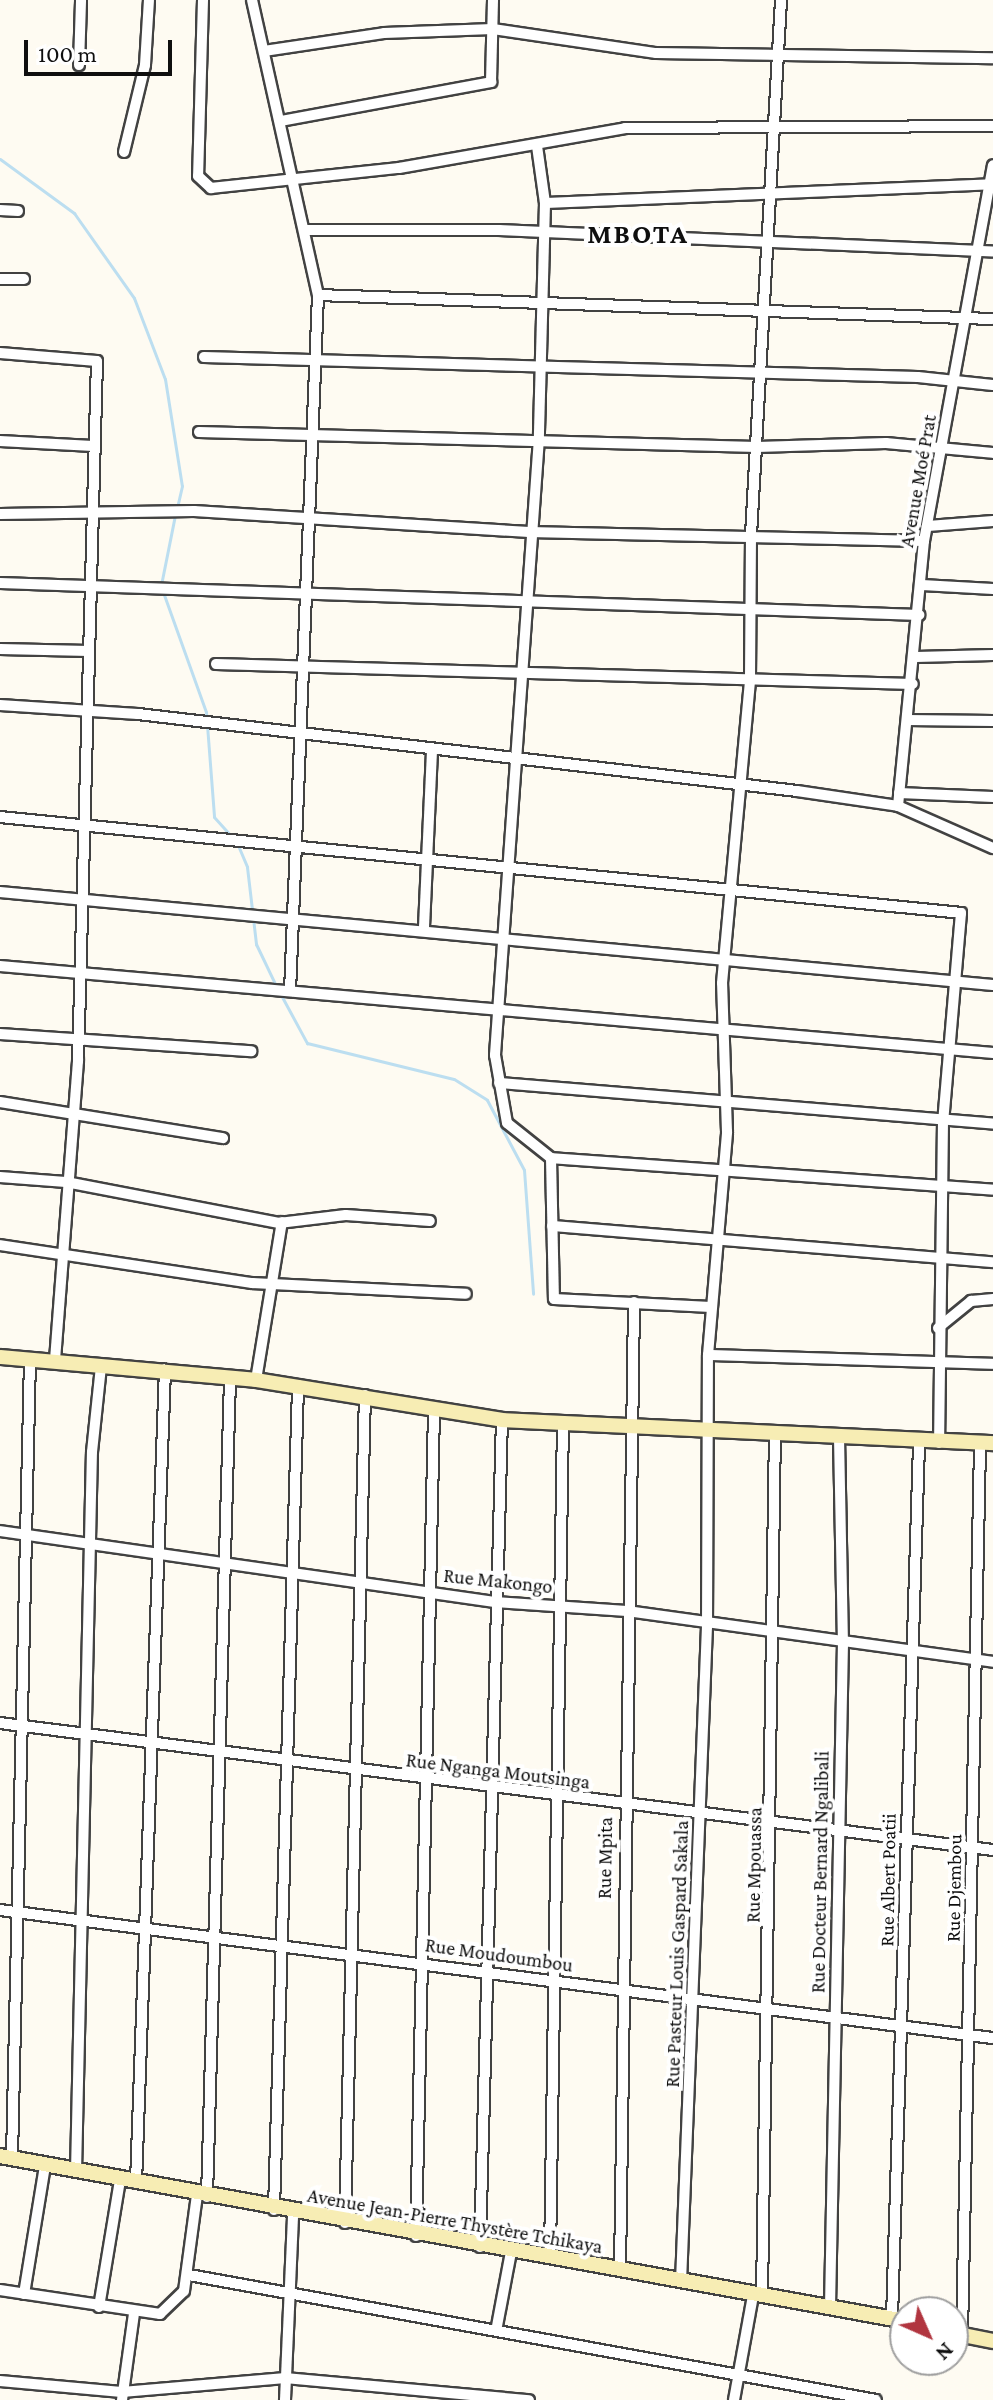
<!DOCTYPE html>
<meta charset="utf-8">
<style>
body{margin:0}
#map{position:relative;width:993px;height:2400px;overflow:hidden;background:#fefbf2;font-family:"Crimson Pro",serif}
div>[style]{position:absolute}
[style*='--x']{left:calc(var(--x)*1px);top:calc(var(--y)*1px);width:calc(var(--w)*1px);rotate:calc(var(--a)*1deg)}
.stream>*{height:3px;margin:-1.5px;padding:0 1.5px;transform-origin:1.5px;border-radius:1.5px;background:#bcdef0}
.roads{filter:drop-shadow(2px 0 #424242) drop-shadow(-2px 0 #424242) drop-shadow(0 2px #424242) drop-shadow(0 -2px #424242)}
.street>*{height:10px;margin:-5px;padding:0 5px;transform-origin:5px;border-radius:5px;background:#fff}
.secondary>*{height:14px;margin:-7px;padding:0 7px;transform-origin:7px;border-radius:7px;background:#f7edb4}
span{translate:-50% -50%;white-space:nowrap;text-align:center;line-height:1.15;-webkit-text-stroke:8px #fff;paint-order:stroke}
.street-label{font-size:20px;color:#0f0f0f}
.district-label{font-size:28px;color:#0f0f0f;font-weight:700;letter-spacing:2px}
.north{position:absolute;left:889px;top:2296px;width:80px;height:80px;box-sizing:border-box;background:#fff;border:2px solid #9f9f9f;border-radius:50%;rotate:135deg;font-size:22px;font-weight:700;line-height:32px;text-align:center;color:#0f0f0f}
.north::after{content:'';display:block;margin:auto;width:28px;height:36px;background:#b1353f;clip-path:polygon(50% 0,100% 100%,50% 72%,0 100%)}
.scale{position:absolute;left:24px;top:40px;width:148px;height:36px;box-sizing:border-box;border:4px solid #0f0f0f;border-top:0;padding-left:10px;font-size:24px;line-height:28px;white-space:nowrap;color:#0f0f0f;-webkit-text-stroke:6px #fff;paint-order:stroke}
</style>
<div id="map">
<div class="stream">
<div style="--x:0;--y:159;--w:92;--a:36.1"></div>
<div style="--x:74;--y:213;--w:104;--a:54.8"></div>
<div style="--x:134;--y:298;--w:87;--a:69.1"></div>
<div style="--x:165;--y:379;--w:108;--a:81"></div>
<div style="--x:182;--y:486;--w:22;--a:103"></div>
<div style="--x:161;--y:585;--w:71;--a:-78.7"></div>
<div style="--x:163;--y:592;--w:127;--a:70.3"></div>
<div style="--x:206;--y:712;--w:105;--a:85.6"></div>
<div style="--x:214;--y:817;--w:27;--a:48"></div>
<div style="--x:237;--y:843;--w:26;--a:67"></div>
<div style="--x:247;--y:867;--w:78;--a:83.3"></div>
<div style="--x:256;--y:944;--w:49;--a:64.5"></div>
<div style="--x:281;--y:995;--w:55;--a:61.6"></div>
<div style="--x:307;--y:1043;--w:151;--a:13.8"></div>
<div style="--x:454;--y:1079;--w:39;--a:32"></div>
<div style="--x:487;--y:1100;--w:79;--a:62.1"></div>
<div style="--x:524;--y:1170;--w:124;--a:85.8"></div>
</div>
<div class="roads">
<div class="street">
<div style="--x:203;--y:0;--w:176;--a:91.6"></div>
<div style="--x:198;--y:176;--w:18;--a:43"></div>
<div style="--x:211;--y:188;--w:189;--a:-6.1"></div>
<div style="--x:399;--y:168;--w:230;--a:-10"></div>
<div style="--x:625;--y:128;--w:368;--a:-0.3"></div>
<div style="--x:252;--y:0;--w:302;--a:77.4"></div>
<div style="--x:318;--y:295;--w:697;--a:92.3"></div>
<div style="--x:264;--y:51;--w:121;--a:-8.5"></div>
<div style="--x:384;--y:33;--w:109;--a:-2.1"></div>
<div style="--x:493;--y:29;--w:165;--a:8.4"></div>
<div style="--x:656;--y:53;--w:337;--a:0.9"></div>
<div style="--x:79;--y:65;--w:65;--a:-88.2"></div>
<div style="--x:281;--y:121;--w:214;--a:-10.5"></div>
<div style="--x:491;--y:82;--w:82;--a:-88.6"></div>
<div style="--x:537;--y:146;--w:58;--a:82"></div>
<div style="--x:545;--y:203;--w:235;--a:91.5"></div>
<div style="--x:539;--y:438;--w:619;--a:94.08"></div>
<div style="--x:495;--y:1055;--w:69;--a:80"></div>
<div style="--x:507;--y:1123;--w:56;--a:38.5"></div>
<div style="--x:551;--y:1158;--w:443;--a:4.1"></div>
<div style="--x:124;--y:152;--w:89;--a:-76.4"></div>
<div style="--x:145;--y:65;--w:65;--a:-86.5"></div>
<div style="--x:545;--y:203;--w:448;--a:-2.4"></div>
<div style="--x:0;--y:210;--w:18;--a:3"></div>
<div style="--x:305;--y:230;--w:194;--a:0"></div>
<div style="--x:499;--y:230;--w:494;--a:2.5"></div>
<div style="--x:0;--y:279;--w:24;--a:0"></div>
<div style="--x:318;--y:295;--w:675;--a:2.04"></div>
<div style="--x:0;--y:353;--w:97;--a:4.7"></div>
<div style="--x:97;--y:361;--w:700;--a:91.55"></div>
<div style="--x:78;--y:1061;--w:302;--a:94.4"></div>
<div style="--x:204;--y:357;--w:714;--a:1.6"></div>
<div style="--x:918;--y:377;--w:75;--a:6.1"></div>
<div style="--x:199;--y:432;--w:558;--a:1.54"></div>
<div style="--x:757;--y:447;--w:129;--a:-1.8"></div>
<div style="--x:886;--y:443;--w:107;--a:5.3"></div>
<div style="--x:0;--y:441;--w:93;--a:3.1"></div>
<div style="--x:0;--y:514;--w:194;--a:-0.9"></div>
<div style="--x:194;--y:511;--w:336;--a:3.6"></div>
<div style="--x:529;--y:532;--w:395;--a:1.3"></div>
<div style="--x:928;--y:526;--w:65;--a:-4.4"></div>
<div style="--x:0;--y:583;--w:920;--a:1.99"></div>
<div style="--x:922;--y:585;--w:71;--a:3.2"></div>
<div style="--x:0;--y:649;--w:89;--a:1.3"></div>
<div style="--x:916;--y:657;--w:77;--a:-1.5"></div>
<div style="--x:216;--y:664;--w:697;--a:1.64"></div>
<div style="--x:0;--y:705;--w:138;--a:3.7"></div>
<div style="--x:138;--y:714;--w:663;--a:6.66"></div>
<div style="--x:797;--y:791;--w:102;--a:8.4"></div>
<div style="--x:898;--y:806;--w:104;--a:23.9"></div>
<div style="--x:907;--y:720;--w:86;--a:0.7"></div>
<div style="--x:899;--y:793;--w:94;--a:2.4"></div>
<div style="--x:898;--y:806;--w:266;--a:-84.4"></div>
<div style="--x:924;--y:541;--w:382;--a:-79.6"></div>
<div style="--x:0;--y:817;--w:966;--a:5.7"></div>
<div style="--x:961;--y:913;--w:209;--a:94.9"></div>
<div style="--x:943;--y:1121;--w:322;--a:90.7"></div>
<div style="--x:0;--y:892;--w:997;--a:5.35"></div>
<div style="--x:424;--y:927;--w:178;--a:-87.4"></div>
<div style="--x:0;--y:966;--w:997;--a:5.01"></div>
<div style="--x:0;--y:1034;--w:252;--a:3.9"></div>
<div style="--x:499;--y:1083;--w:496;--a:4.7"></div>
<div style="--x:0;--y:1102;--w:226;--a:9.2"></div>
<div style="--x:551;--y:1158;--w:141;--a:88.8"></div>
<div style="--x:554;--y:1299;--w:157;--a:2.9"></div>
<div style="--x:0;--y:1177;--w:66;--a:4.3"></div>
<div style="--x:66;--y:1182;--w:217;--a:10.9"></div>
<div style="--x:279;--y:1223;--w:67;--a:-6.8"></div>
<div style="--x:346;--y:1215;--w:84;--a:4.1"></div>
<div style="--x:552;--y:1226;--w:442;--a:4.7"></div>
<div style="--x:0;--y:1245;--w:255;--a:8.6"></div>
<div style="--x:252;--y:1283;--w:214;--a:2.9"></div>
<div style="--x:938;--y:1328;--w:43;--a:-39.3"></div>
<div style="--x:971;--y:1301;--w:22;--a:-5"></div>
<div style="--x:708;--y:1355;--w:285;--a:1.8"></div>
<div style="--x:256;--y:1380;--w:160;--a:-80.7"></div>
<div style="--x:0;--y:1531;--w:500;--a:8.16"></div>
<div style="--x:495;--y:1602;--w:132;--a:3.9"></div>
<div style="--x:627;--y:1611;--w:370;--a:7.9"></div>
<div style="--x:0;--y:1723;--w:1001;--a:7.29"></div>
<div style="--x:0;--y:1910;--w:1001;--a:7.35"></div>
<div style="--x:12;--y:2158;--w:798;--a:-88.71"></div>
<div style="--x:76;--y:2172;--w:720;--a:-88.73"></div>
<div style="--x:92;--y:1452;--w:86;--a:-84"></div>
<div style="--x:136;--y:2183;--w:814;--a:-87.96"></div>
<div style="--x:207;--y:2197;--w:819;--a:-88.39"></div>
<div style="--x:274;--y:2210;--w:825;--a:-88.33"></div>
<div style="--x:345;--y:2223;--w:828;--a:-88.62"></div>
<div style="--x:416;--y:2236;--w:825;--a:-88.75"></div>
<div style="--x:480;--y:2247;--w:827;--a:-88.48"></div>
<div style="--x:550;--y:2257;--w:836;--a:-89.11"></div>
<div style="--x:620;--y:2270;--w:968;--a:-89.17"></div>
<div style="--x:189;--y:2275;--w:698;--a:10.31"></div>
<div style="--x:681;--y:2282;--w:656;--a:-87.73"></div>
<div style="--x:707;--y:1627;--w:272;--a:-89.8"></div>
<div style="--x:708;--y:1355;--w:224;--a:-85.1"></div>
<div style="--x:727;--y:1132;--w:149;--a:-91.9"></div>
<div style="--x:722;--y:983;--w:305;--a:-84.7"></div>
<div style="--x:750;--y:679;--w:144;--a:-89.6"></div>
<div style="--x:751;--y:535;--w:536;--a:-86.79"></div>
<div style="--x:0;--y:2290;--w:162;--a:8.5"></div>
<div style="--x:160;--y:2314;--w:33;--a:-44"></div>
<div style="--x:184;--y:2291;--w:97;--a:-82.3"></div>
<div style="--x:24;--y:2294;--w:130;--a:-80.7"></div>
<div style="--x:762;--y:2296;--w:863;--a:-89.14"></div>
<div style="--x:99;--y:2307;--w:129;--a:-80.6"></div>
<div style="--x:830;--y:2307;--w:662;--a:-88.88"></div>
<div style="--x:843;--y:1645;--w:207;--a:-91.1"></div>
<div style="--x:892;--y:2318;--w:876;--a:-88.23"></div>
<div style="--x:497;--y:2326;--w:75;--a:-79.3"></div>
<div style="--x:962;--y:2335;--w:892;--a:-88.84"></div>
<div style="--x:0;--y:2381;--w:122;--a:5.2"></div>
<div style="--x:122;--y:2392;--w:164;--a:-4.9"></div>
<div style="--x:285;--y:2378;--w:245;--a:5.2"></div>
<div style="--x:122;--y:2400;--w:88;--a:-82.1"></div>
<div style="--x:285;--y:2400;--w:186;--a:-87.5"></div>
<div style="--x:734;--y:2400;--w:107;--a:-79.7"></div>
</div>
<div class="secondary">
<div style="--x:0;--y:1357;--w:257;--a:5.1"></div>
<div style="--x:256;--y:1380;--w:249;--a:9.2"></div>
<div style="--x:502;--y:1420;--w:492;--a:2.7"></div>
<div style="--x:0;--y:2156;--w:920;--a:10.33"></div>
<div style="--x:953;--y:2333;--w:41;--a:11.3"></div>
</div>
</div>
<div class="street-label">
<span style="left:918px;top:481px;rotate:-80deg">Avenue Moé Prat</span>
<span style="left:498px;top:1581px;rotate:6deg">Rue Makongo</span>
<span style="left:498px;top:1771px;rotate:7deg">Rue Nganga Moutsinga</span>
<span style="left:605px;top:1858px;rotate:-89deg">Rue Mpita</span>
<span style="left:754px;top:1865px;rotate:-89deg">Rue Mpouassa</span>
<span style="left:820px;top:1872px;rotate:-89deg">Rue Docteur Bernard Ngalibali</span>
<span style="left:888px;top:1880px;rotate:-89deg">Rue Albert Poatii</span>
<span style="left:954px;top:1888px;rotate:-89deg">Rue Djembou</span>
<span style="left:677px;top:1954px;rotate:-88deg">Rue Pasteur Louis Gaspard Sakala</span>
<span style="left:499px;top:1955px;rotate:8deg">Rue Moudoumbou</span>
<span style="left:455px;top:2221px;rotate:10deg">Avenue Jean-Pierre Thystère Tchikaya</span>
</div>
<div class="district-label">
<span style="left:638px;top:234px">MBOTA</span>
</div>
<div class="north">N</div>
<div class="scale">100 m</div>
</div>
